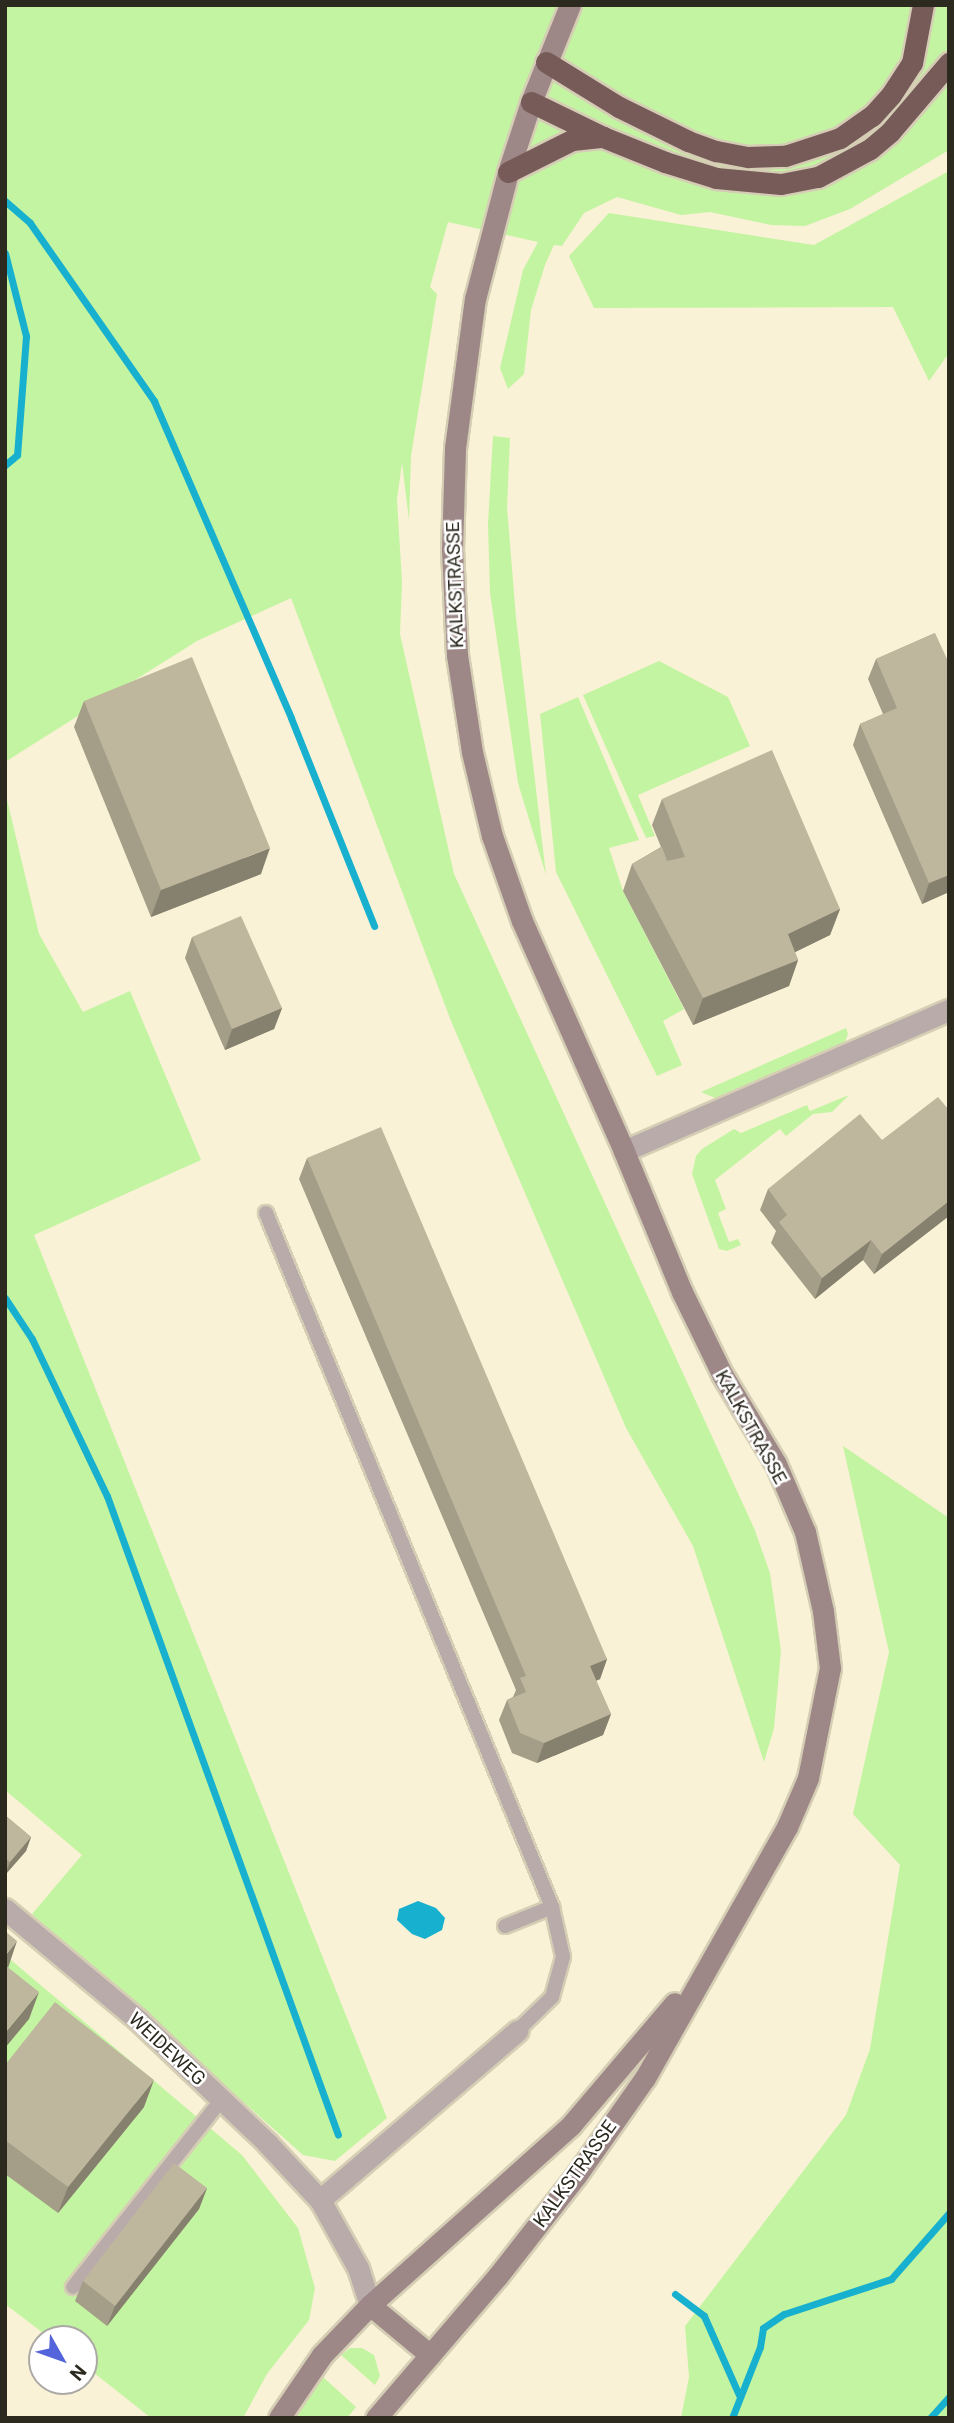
<!DOCTYPE html>
<style>
body{margin:0}
#map{position:relative;width:954px;height:2423px;overflow:hidden;background:#faf2d6;font-family:Roboto,sans-serif}
div>[style]{position:absolute}
[style*='--x']{left:calc(var(--x)*1px);top:calc(var(--y)*1px);width:calc(var(--w)*1px);rotate:calc(var(--a)*1deg)}
.green>*{inset:0;background:#c3f4a1}
.water>*{inset:0;background:#18b0cf}
.stream>*{height:7px;margin:-3.5px;padding:0 3.5px;transform-origin:3.5px;border-radius:3.5px;background:#18b0cf}
.roads{filter:drop-shadow(2px 0 #d5ceb5) drop-shadow(-2px 0 #d5ceb5) drop-shadow(0 2px #d5ceb5) drop-shadow(0 -2px #d5ceb5)}
.service>*{height:14px;margin:-7px;padding:0 7px;transform-origin:7px;border-radius:7px;background:#b9abaa}
.minor>*{height:21px;margin:-10.5px;padding:0 10.5px;transform-origin:10.5px;border-radius:10.5px;background:#b9abaa}
.secondary>*{height:21px;margin:-10.5px;padding:0 10.5px;transform-origin:10.5px;border-radius:10.5px;background:#9d8887}
.motorway>*{height:21px;margin:-10.5px;padding:0 10.5px;transform-origin:10.5px;border-radius:10.5px;background:#775b59}
.wall>*{inset:0;background:#a49d87}
.shaded-wall>*{inset:0;background:#86806e}
.building>*{inset:0;background:#bfb79d}
span{translate:-50% -50%;white-space:nowrap;text-align:center;line-height:1.15;-webkit-text-stroke:5px #fff;paint-order:stroke}
.street-label{font-size:19px;color:#2c291f}
.frame{position:absolute;inset:0;border:7px solid #2c291f;pointer-events:none}
.north{position:absolute;left:28px;top:2325px;width:70px;height:70px;box-sizing:border-box;background:#fff;border:2px solid #aba9a5;border-radius:50%;rotate:130deg;font-size:19px;font-weight:700;line-height:28px;text-align:center;color:#2c291f}
.north::after{content:'';display:block;margin:auto;width:24px;height:32px;background:#5465db;clip-path:polygon(50% 0,100% 100%,50% 72%,0 100%)}
</style>
<div id="map">
<div class="green">
<div style="clip-path:polygon(5px 5px,949px 5px,949px 150px,850px 209px,805px 226px,771px 225px,710px 212px,681px 215px,617px 197px,584px 213px,562px 246px,554px 245px,545px 265px,531px 310px,524px 374px,508px 389px,500px 368px,523px 270px,538px 242px,448px 222px,430px 287px,437px 294px,411px 456px,409px 520px,402px 463px,397px 499px,402px 582px,400px 634px,454px 874px,754px 1528px,770px 1573px,781px 1651px,774px 1728px,764px 1762px,693px 1546px,626px 1428px,451px 1021px,291px 598px,197px 641px,5px 762px)"></div>
<div style="clip-path:polygon(949px 171px,949px 353px,929px 381px,893px 307px,594px 308px,569px 256px,609px 213px,814px 245px)"></div>
<div style="clip-path:polygon(493px 436px,510px 438px,507px 507px,516px 618px,546px 875px,518px 783px,490px 593px,488px 524px)"></div>
<div style="clip-path:polygon(659px 661px,728px 697px,750px 746px,638px 795px,655px 836px,646px 838px,583px 695px)"></div>
<div style="clip-path:polygon(578px 697px,639px 840px,609px 848px,623px 891px,684px 1009px,663px 1021px,682px 1065px,657px 1076px,556px 872px,540px 714px)"></div>
<div style="clip-path:polygon(5px 791px,39px 934px,83px 1012px,130px 991px,201px 1160px,34px 1235px,387px 2118px,335px 2161px,303px 2155px,32px 1914px,82px 1855px,5px 1790px)"></div>
<div style="clip-path:polygon(846px 1028px,848px 1034px,845px 1042px,715px 1098px,701px 1092px)"></div>
<div style="clip-path:polygon(849px 1095px,832px 1112px,813px 1114px,786px 1136px,780px 1129px,715px 1180px,726px 1209px,718px 1213px,729px 1242px,738px 1239px,741px 1245px,727px 1251px,719px 1249px,692px 1174px,696px 1156px,702px 1149px,734px 1129px,741px 1133px,807px 1105px,810px 1111px)"></div>
<div style="clip-path:polygon(843px 1446px,949px 1518px,949px 2418px,681px 2418px,689px 2377px,685px 2326px,846px 2115px,870px 2049px,900px 1865px,853px 1814px,889px 1652px)"></div>
<div style="clip-path:polygon(5px 1955px,242px 2155px,298px 2228px,315px 2288px,309px 2320px,267px 2374px,243px 2418px,151px 2418px,84px 2365px,84px 2339px,51px 2339px,5px 2304px)"></div>
<div style="clip-path:polygon(350px 2348px,362px 2348px,374px 2355px,380px 2376px,375px 2385px,341px 2355px)"></div>
<div style="clip-path:polygon(323px 2377px,356px 2407px,347px 2418px,296px 2418px)"></div>
</div>
<div class="water">
<div style="clip-path:polygon(418px 1901px,436px 1908px,445px 1918px,442px 1930px,425px 1939px,412px 1934px,397px 1920px,399px 1909px)"></div>
</div>
<div class="stream">
<div style="--x:5;--y:201;--w:33;--a:41"></div>
<div style="--x:30;--y:223;--w:217;--a:55.1"></div>
<div style="--x:154;--y:401;--w:345;--a:66.6"></div>
<div style="--x:291;--y:718;--w:224;--a:68.2"></div>
<div style="--x:5;--y:253;--w:86;--a:75.8"></div>
<div style="--x:26;--y:336;--w:119;--a:94.3"></div>
<div style="--x:17;--y:455;--w:16;--a:140"></div>
<div style="--x:5;--y:1298;--w:49;--a:56.6"></div>
<div style="--x:32;--y:1339;--w:174;--a:64.5"></div>
<div style="--x:107;--y:1496;--w:679;--a:70.12"></div>
<div style="--x:675;--y:2294;--w:36;--a:37"></div>
<div style="--x:704;--y:2316;--w:86;--a:66.1"></div>
<div style="--x:732;--y:2418;--w:76;--a:-68.5"></div>
<div style="--x:760;--y:2347;--w:19;--a:-81"></div>
<div style="--x:763;--y:2328;--w:25;--a:-34"></div>
<div style="--x:784;--y:2314;--w:113;--a:-18.1"></div>
<div style="--x:891;--y:2279;--w:88;--a:-48.7"></div>
<div style="--x:930;--y:2418;--w:28;--a:-48"></div>
</div>
<div class="roads">
<div class="service">
<div style="--x:266;--y:1213;--w:751;--a:67.6"></div>
<div style="--x:552;--y:1907;--w:51;--a:77.6"></div>
<div style="--x:563;--y:1957;--w:41;--a:105.4"></div>
<div style="--x:552;--y:1997;--w:49;--a:135.8"></div>
<div style="--x:505;--y:1926;--w:51;--a:-22"></div>
<div style="--x:73;--y:2287;--w:238;--a:-51.6"></div>
</div>
<div class="minor">
<div style="--x:624;--y:1151;--w:354;--a:-23.5"></div>
<div style="--x:5;--y:1909;--w:173;--a:39.8"></div>
<div style="--x:138;--y:2020;--w:178;--a:43.6"></div>
<div style="--x:267;--y:2143;--w:78;--a:47.1"></div>
<div style="--x:320;--y:2200;--w:78;--a:60.8"></div>
<div style="--x:358;--y:2268;--w:39;--a:72"></div>
<div style="--x:320;--y:2200;--w:260;--a:-40.6"></div>
</div>
<div class="secondary">
<div style="--x:370;--y:2305;--w:78;--a:39.8"></div>
<div style="--x:279;--y:2418;--w:76;--a:-55.7"></div>
<div style="--x:322;--y:2355;--w:69;--a:-46.2"></div>
<div style="--x:370;--y:2305;--w:270;--a:-41.8"></div>
<div style="--x:571;--y:2125;--w:160;--a:-49.6"></div>
<div style="--x:376;--y:2418;--w:186;--a:-49.4"></div>
<div style="--x:497;--y:2277;--w:128;--a:-52"></div>
<div style="--x:576;--y:2176;--w:120;--a:-54.9"></div>
<div style="--x:645;--y:2078;--w:288;--a:-60.5"></div>
<div style="--x:787;--y:1827;--w:53;--a:-66.8"></div>
<div style="--x:808;--y:1778;--w:112;--a:-78.7"></div>
<div style="--x:830;--y:1668;--w:57;--a:-97"></div>
<div style="--x:823;--y:1611;--w:81;--a:-102.8"></div>
<div style="--x:805;--y:1532;--w:74;--a:-113.1"></div>
<div style="--x:776;--y:1464;--w:105;--a:-121"></div>
<div style="--x:722;--y:1374;--w:91;--a:-116"></div>
<div style="--x:682;--y:1292;--w:152;--a:-112.4"></div>
<div style="--x:624;--y:1151;--w:252;--a:-113.9"></div>
<div style="--x:522;--y:921;--w:90;--a:-109.4"></div>
<div style="--x:492;--y:836;--w:86;--a:-103.4"></div>
<div style="--x:472;--y:752;--w:98;--a:-98.8"></div>
<div style="--x:457;--y:655;--w:105;--a:-92.7"></div>
<div style="--x:452;--y:550;--w:102;--a:-88.3"></div>
<div style="--x:455;--y:448;--w:150;--a:-82.4"></div>
<div style="--x:475;--y:299;--w:131;--a:-75.4"></div>
<div style="--x:508;--y:172;--w:74;--a:-71.8"></div>
<div style="--x:531;--y:102;--w:105;--a:-68.1"></div>
</div>
<div class="motorway">
<div style="--x:546;--y:62;--w:86;--a:31.7"></div>
<div style="--x:619;--y:107;--w:77;--a:26.2"></div>
<div style="--x:688;--y:141;--w:30;--a:20"></div>
<div style="--x:716;--y:151;--w:33;--a:11"></div>
<div style="--x:748;--y:157;--w:37;--a:-2"></div>
<div style="--x:785;--y:156;--w:58;--a:-18.1"></div>
<div style="--x:840;--y:138;--w:39;--a:-35"></div>
<div style="--x:872;--y:116;--w:28;--a:-48"></div>
<div style="--x:891;--y:95;--w:38;--a:-57"></div>
<div style="--x:912;--y:63;--w:59;--a:-79.3"></div>
<div style="--x:531;--y:102;--w:80;--a:25.9"></div>
<div style="--x:603;--y:137;--w:67;--a:22"></div>
<div style="--x:665;--y:162;--w:53;--a:17.4"></div>
<div style="--x:716;--y:178;--w:65;--a:5.3"></div>
<div style="--x:781;--y:184;--w:38;--a:-11"></div>
<div style="--x:818;--y:177;--w:59;--a:-28.3"></div>
<div style="--x:870;--y:149;--w:26;--a:-40"></div>
<div style="--x:890;--y:132;--w:91;--a:-49.5"></div>
<div style="--x:508;--y:172;--w:72;--a:-26.6"></div>
<div style="--x:572;--y:140;--w:31;--a:-6"></div>
</div>
</div>
<div class="wall">
<div style="clip-path:polygon(935px 633px,949px 892px,922px 904px,853px 745px,860px 724px,883px 714px,868px 679px,876px 659px)"></div>
<div style="clip-path:polygon(84px 701px,261px 874px,151px 917px,74px 727px)"></div>
<div style="clip-path:polygon(662px 799px,840px 909px,830px 935px,795px 952px,798px 960px,789px 986px,693px 1025px,623px 891px,632px 864px,661px 847px,652px 825px)"></div>
<div style="clip-path:polygon(192px 937px,282px 1008px,274px 1029px,225px 1050px,185px 958px)"></div>
<div style="clip-path:polygon(949px 1110px,949px 1216px,874px 1274px,863px 1260px,815px 1299px,771px 1243px,776px 1231px,760px 1210px,768px 1189px,882px 1140px)"></div>
<div style="clip-path:polygon(307px 1158px,607px 1659px,600px 1679px,596px 1681px,611px 1714px,603px 1735px,537px 1763px,512px 1753px,499px 1720px,507px 1700px,513px 1697px,516px 1690px,299px 1179px)"></div>
<div style="clip-path:polygon(6px 1816px,31px 1837px,26px 1851px,5px 1875px)"></div>
<div style="clip-path:polygon(5px 2065px,144px 2107px,58px 2213px,5px 2174px)"></div>
<div style="clip-path:polygon(207px 2188px,199px 2209px,107px 2326px,75px 2301px,83px 2281px)"></div>
</div>
<div class="shaded-wall">
<div style="clip-path:polygon(270px 848px,261px 874px,151px 917px,161px 890px)"></div>
<div style="clip-path:polygon(949px 875px,949px 892px,922px 904px,929px 883px)"></div>
<div style="clip-path:polygon(840px 909px,830px 935px,779px 960px,788px 934px)"></div>
<div style="clip-path:polygon(798px 960px,789px 986px,693px 1025px,703px 998px)"></div>
<div style="clip-path:polygon(282px 1008px,274px 1029px,225px 1050px,232px 1029px)"></div>
<div style="clip-path:polygon(949px 1201px,949px 1216px,874px 1274px,882px 1254px)"></div>
<div style="clip-path:polygon(871px 1240px,863px 1260px,815px 1299px,822px 1278px)"></div>
<div style="clip-path:polygon(607px 1659px,600px 1679px,583px 1686px,590px 1666px)"></div>
<div style="clip-path:polygon(611px 1714px,603px 1735px,537px 1763px,544px 1743px)"></div>
<div style="clip-path:polygon(31px 1837px,26px 1851px,5px 1875px,10px 1862px)"></div>
<div style="clip-path:polygon(17px 1941px,8px 1968px,5px 1971px,5px 1956px)"></div>
<div style="clip-path:polygon(39px 1992px,29px 2019px,5px 2048px,5px 2033px)"></div>
<div style="clip-path:polygon(154px 2080px,144px 2107px,58px 2213px,68px 2187px)"></div>
<div style="clip-path:polygon(207px 2188px,199px 2209px,107px 2326px,115px 2306px)"></div>
</div>
<div class="building">
<div style="clip-path:polygon(935px 633px,948px 661px,949px 660px,949px 875px,929px 883px,860px 724px,897px 708px,876px 659px)"></div>
<div style="clip-path:polygon(192px 657px,270px 848px,161px 890px,84px 701px)"></div>
<div style="clip-path:polygon(772px 750px,840px 909px,788px 934px,798px 960px,703px 998px,632px 864px,662px 847px,667px 861px,685px 857px,662px 799px)"></div>
<div style="clip-path:polygon(241px 916px,282px 1008px,232px 1029px,192px 937px)"></div>
<div style="clip-path:polygon(938px 1097px,949px 1110px,949px 1201px,882px 1254px,871px 1240px,822px 1278px,779px 1222px,787px 1215px,768px 1189px,860px 1114px,882px 1140px)"></div>
<div style="clip-path:polygon(381px 1127px,607px 1659px,590px 1666px,611px 1714px,544px 1743px,520px 1733px,507px 1700px,526px 1692px,520px 1678px,526px 1676px,307px 1158px)"></div>
<div style="clip-path:polygon(6px 1816px,31px 1837px,10px 1862px,5px 1858px)"></div>
<div style="clip-path:polygon(5px 1931px,17px 1941px,5px 1956px)"></div>
<div style="clip-path:polygon(5px 1965px,39px 1992px,5px 2033px)"></div>
<div style="clip-path:polygon(55px 2002px,154px 2080px,68px 2187px,5px 2140px,5px 2065px)"></div>
<div style="clip-path:polygon(174px 2163px,207px 2188px,115px 2306px,83px 2281px)"></div>
</div>
<div class="street-label">
<span style="left:455px;top:585px;rotate:-92deg">KALKSTRASSE</span>
<span style="left:751px;top:1427px;rotate:61deg">KALKSTRASSE</span>
<span style="left:167px;top:2049px;rotate:43deg">WEIDEWEG</span>
<span style="left:575px;top:2174px;rotate:-54deg">KALKSTRASSE</span>
</div>
<div class="frame"></div>
<div class="north">N</div>
</div>
